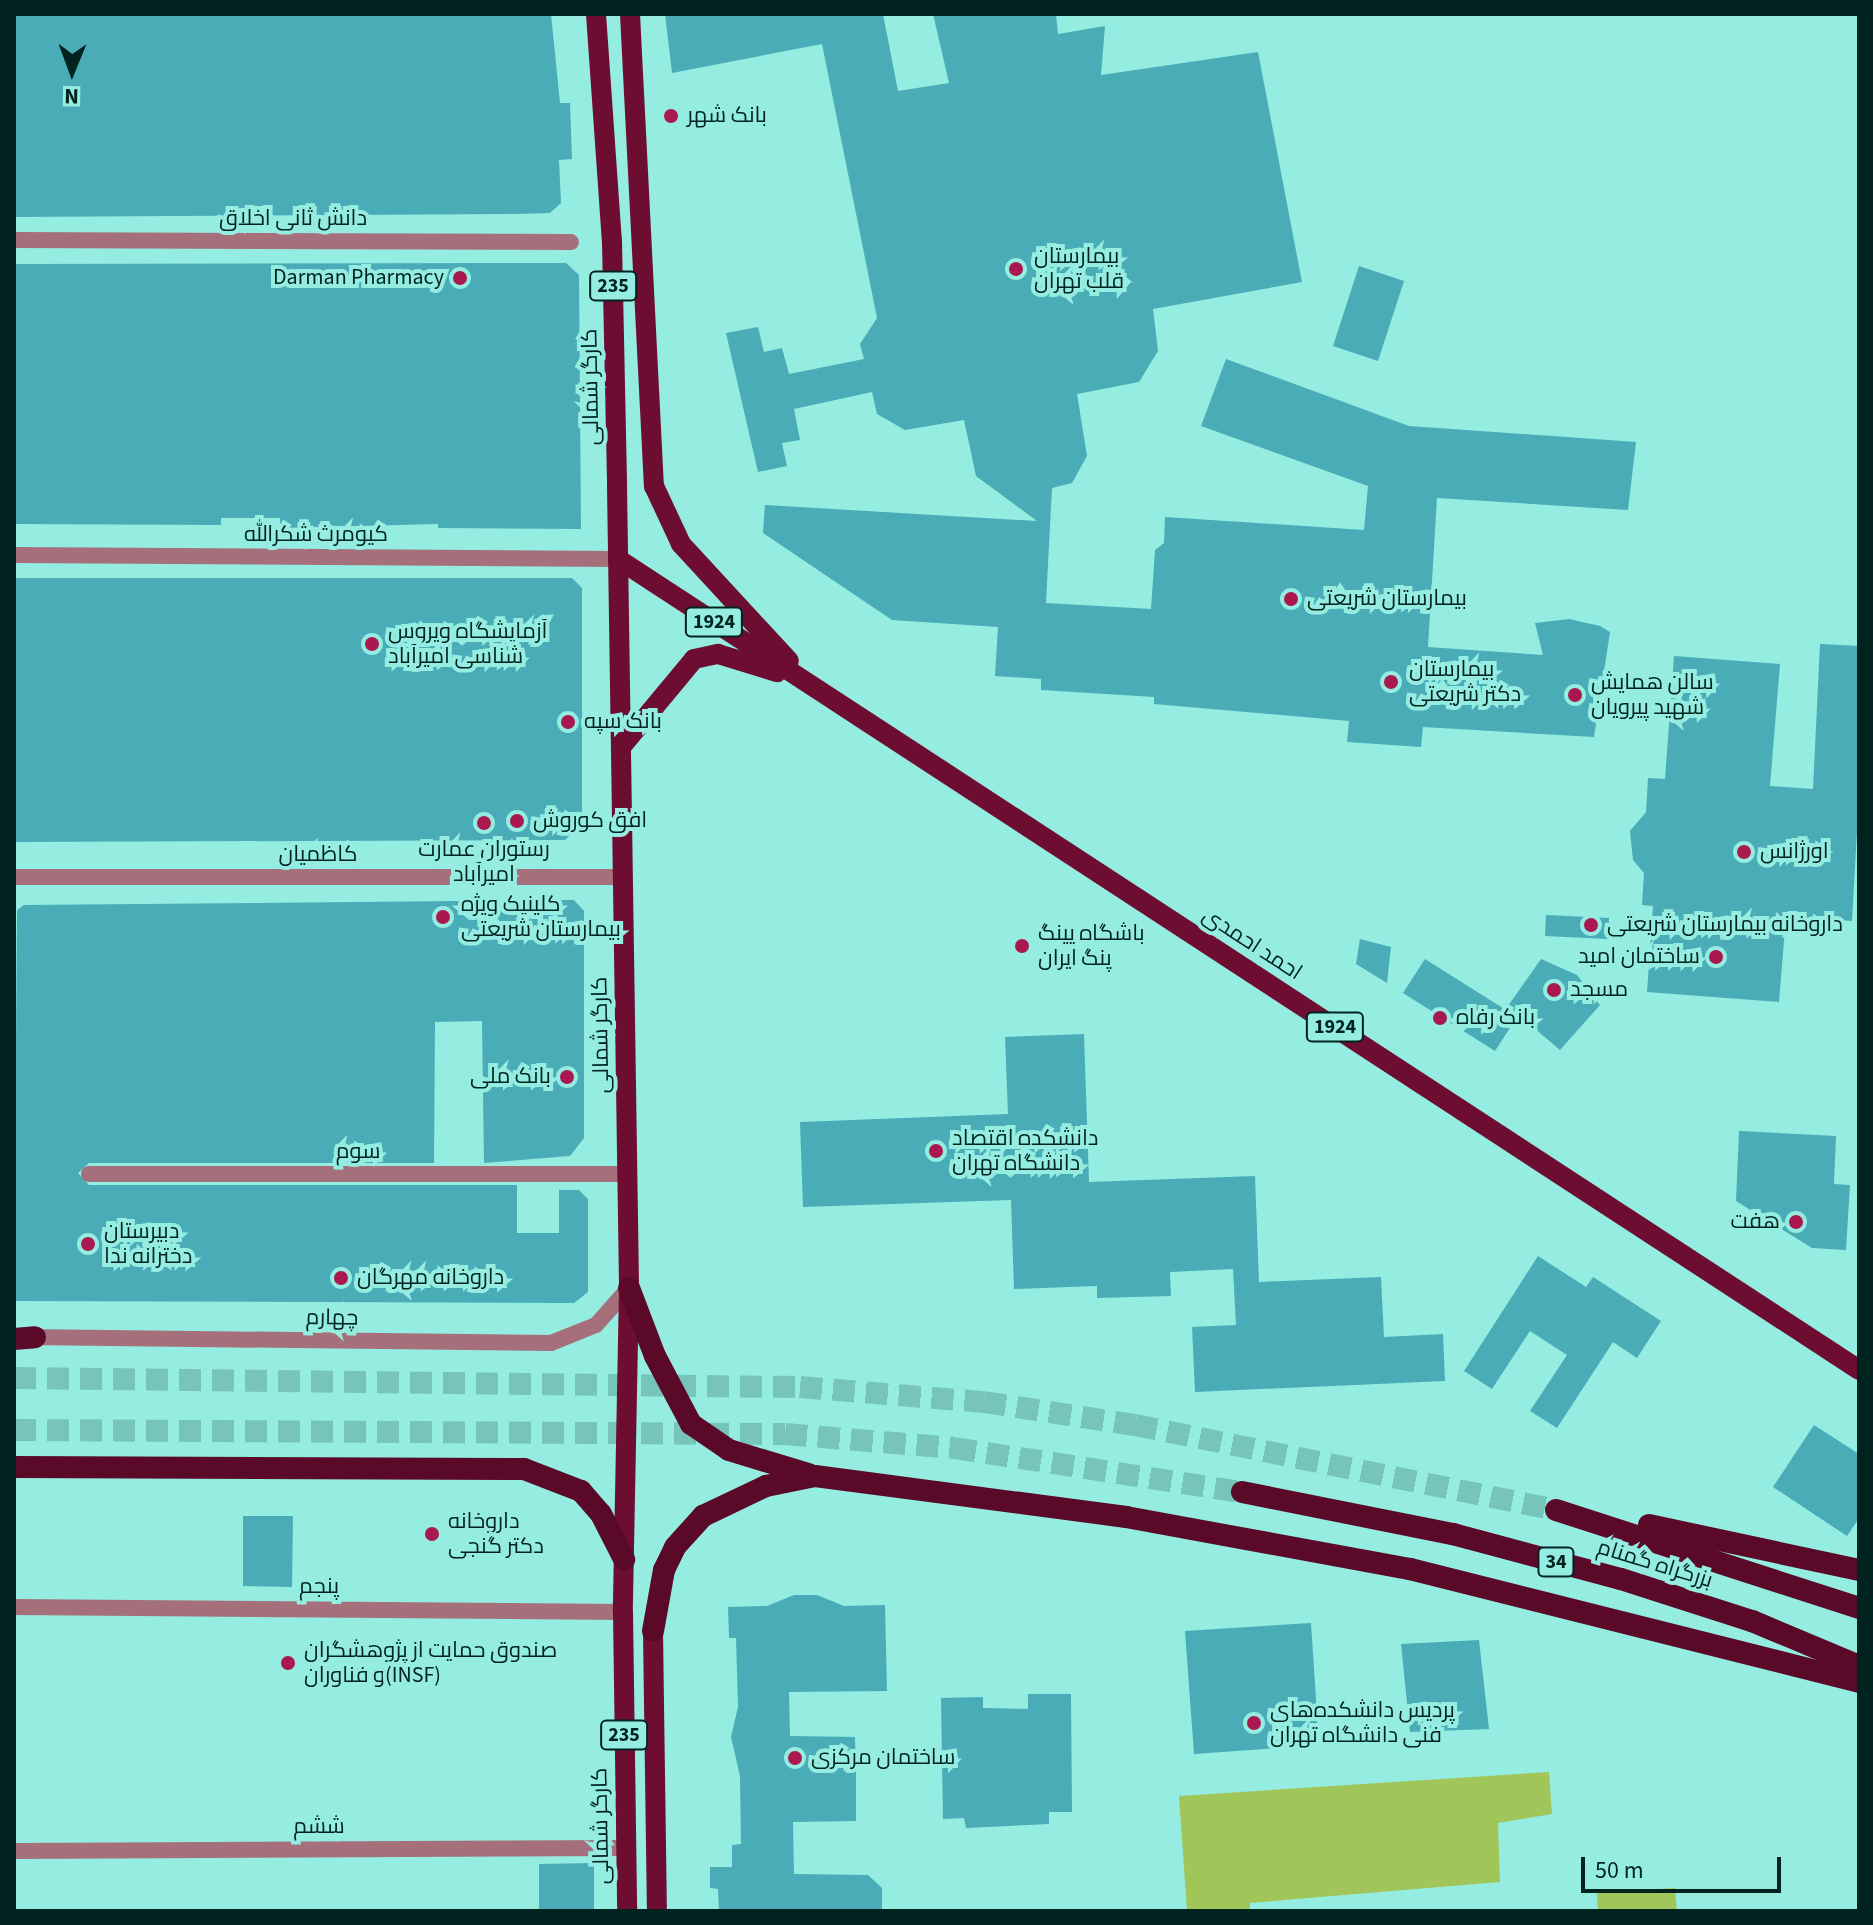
<!DOCTYPE html>
<meta charset="utf-8">
<style>
body{margin:0}
#map{position:relative;width:1873px;height:1925px;overflow:hidden;background:#95ece1;font-family:"Source Sans 3",Cairo,sans-serif}
div>[style]{position:absolute}
[style*='--x']{left:calc(var(--x)*1px);top:calc(var(--y)*1px);width:calc(var(--w)*1px);rotate:calc(var(--a)*1deg)}
.green>*{inset:0;background:#a0c65a}
.building>*{inset:0;background:#49acb7}
.trunk-tunnel>*{height:22px;margin-top:-11px;transform-origin:0;background:repeating-linear-gradient(90deg,#77c4ba 0 22px,transparent 0 33px)}
.minor>*{height:16px;margin:-8px;padding:0 8px;transform-origin:8px;border-radius:8px;background:#a5707b}
.tertiary>*{height:16px;margin:-8px;padding:0 8px;transform-origin:8px;border-radius:8px;background:#a5707b}
.primary>*{height:20px;margin:-10px;padding:0 10px;transform-origin:10px;border-radius:10px;background:#6e0d32}
.trunk>*{height:22px;margin:-11px;padding:0 11px;transform-origin:11px;border-radius:11px;background:#5a0a28}
.dots>*{width:22px;height:22px;translate:-50% -50%;box-sizing:border-box;border:4px solid #95ece1;border-radius:50%}
span{translate:-50% -50%;white-space:nowrap;text-align:center;line-height:1.15;-webkit-text-stroke:8px #95ece1;paint-order:stroke}
.shield-label span{padding:2px 6px;background:#95ece1;border:2px solid;border-radius:6px;-webkit-text-stroke-width:0}
.shield-label{font-size:20px;color:#002320;font-weight:700}
.poi-label{font-size:22px;color:#002320}
.left{translate:0 -50%;text-align:left}
.right{translate:-100% -50%;text-align:right}
.street-label{font-size:22px;color:#002320}
.frame{position:absolute;inset:0;border:16px solid #002320;pointer-events:none}
.north{position:absolute;left:32px;top:32px;width:80px;height:80px;-webkit-text-stroke:6px #95ece1;paint-order:stroke;rotate:181deg;font-size:22px;font-weight:700;line-height:32px;text-align:center;color:#002320}
.north::after{content:'';display:block;margin:auto;width:28px;height:36px;background:#002320;clip-path:polygon(50% 0,100% 100%,50% 72%,0 100%)}
.scale{position:absolute;left:1581px;top:1857px;width:200px;height:36px;box-sizing:border-box;border:4px solid #002320;border-top:0;padding-left:10px;font-size:24px;line-height:28px;white-space:nowrap;color:#002320;-webkit-text-stroke:6px #95ece1;paint-order:stroke}
</style>
<div id="map">
<div class="green">
<div style="clip-path:polygon(1549px 1772px,1552px 1814px,1498px 1823px,1500px 1882px,1250px 1903px,1250px 1911px,1187px 1911px,1179px 1796px)"></div>
<div style="clip-path:polygon(1675px 1888px,1677px 1911px,1598px 1911px,1597px 1893px)"></div>
</div>
<div class="building">
<div style="clip-path:polygon(14px 14px,551px 14px,560px 103px,570px 103px,572px 159px,559px 160px,561px 203px,550px 213px,517px 214px,14px 217px)"></div>
<div style="clip-path:polygon(665px 14px,883px 14px,898px 91px,949px 83px,933px 14px,1056px 14px,1058px 34px,1105px 26px,1101px 75px,1258px 52px,1302px 282px,1153px 309px,1158px 351px,1139px 382px,1077px 394px,1087px 456px,1072px 483px,1052px 488px,1046px 603px,1151px 609px,1155px 550px,1164px 543px,1165px 517px,1364px 530px,1368px 486px,1201px 426px,1226px 359px,1409px 426px,1636px 442px,1628px 510px,1437px 498px,1428px 647px,1543px 655px,1535px 623px,1569px 619px,1600px 626px,1610px 632px,1594px 737px,1423px 727px,1421px 747px,1347px 742px,1349px 721px,1154px 704px,1154px 697px,1041px 690px,1041px 679px,995px 676px,998px 627px,892px 620px,763px 533px,765px 505px,1037px 521px,976px 476px,964px 420px,905px 430px,877px 414px,872px 392px,794px 409px,800px 440px,782px 443px,787px 466px,758px 472px,726px 333px,758px 327px,764px 352px,782px 348px,789px 374px,864px 359px,860px 344px,877px 318px,822px 44px,672px 73px)"></div>
<div style="clip-path:polygon(566px 263px,579px 275px,581px 529px,438px 528px,438px 524px,280px 528px,280px 518px,221px 518px,221px 525px,14px 524px,14px 264px)"></div>
<div style="clip-path:polygon(1359px 266px,1404px 281px,1378px 361px,1333px 346px)"></div>
<div style="clip-path:polygon(14px 578px,572px 578px,582px 588px,582px 824px,565px 840px,15px 842px)"></div>
<div style="clip-path:polygon(1820px 644px,1859px 646px,1859px 796px,1852px 921px,1786px 916px,1779px 1002px,1647px 992px,1653px 906px,1642px 905px,1644px 873px,1633px 860px,1630px 831px,1646px 812px,1648px 778px,1665px 779px,1674px 656px,1780px 664px,1770px 786px,1813px 789px)"></div>
<div style="clip-path:polygon(574px 900px,584px 911px,584px 1138px,570px 1156px,484px 1163px,482px 1021px,435px 1022px,434px 1163px,89px 1163px,78px 1173px,89px 1185px,517px 1185px,517px 1233px,559px 1233px,559px 1190px,579px 1190px,588px 1199px,588px 1292px,574px 1303px,14px 1301px,17px 910px,24px 905px)"></div>
<div style="clip-path:polygon(1546px 915px,1609px 918px,1608px 939px,1545px 936px)"></div>
<div style="clip-path:polygon(1360px 939px,1391px 947px,1387px 983px,1356px 964px)"></div>
<div style="clip-path:polygon(1425px 959px,1517px 1017px,1495px 1051px,1403px 993px)"></div>
<div style="clip-path:polygon(1541px 959px,1577px 975px,1600px 1005px,1560px 1050px,1508px 1006px)"></div>
<div style="clip-path:polygon(1084px 1034px,1089px 1182px,1255px 1176px,1259px 1282px,1381px 1277px,1384px 1337px,1443px 1334px,1445px 1381px,1195px 1392px,1192px 1327px,1236px 1325px,1233px 1269px,1170px 1272px,1171px 1296px,1097px 1298px,1097px 1286px,1014px 1289px,1011px 1200px,803px 1207px,800px 1122px,1008px 1114px,1005px 1037px)"></div>
<div style="clip-path:polygon(1739px 1131px,1836px 1136px,1834px 1184px,1850px 1185px,1846px 1250px,1812px 1248px,1736px 1201px)"></div>
<div style="clip-path:polygon(1538px 1256px,1586px 1287px,1593px 1277px,1661px 1321px,1637px 1358px,1613px 1342px,1557px 1428px,1530px 1411px,1567px 1355px,1530px 1331px,1492px 1389px,1464px 1371px)"></div>
<div style="clip-path:polygon(1814px 1425px,1859px 1454px,1859px 1518px,1847px 1536px,1773px 1487px)"></div>
<div style="clip-path:polygon(243px 1516px,293px 1516px,292px 1587px,243px 1586px)"></div>
<div style="clip-path:polygon(794px 1595px,817px 1595px,844px 1606px,885px 1605px,887px 1691px,789px 1692px,790px 1736px,855px 1737px,856px 1776px,856px 1821px,793px 1822px,794px 1874px,868px 1875px,882px 1888px,882px 1911px,719px 1911px,718px 1889px,710px 1888px,710px 1867px,732px 1867px,732px 1845px,741px 1844px,740px 1776px,731px 1737px,738px 1707px,736px 1638px,729px 1638px,728px 1607px,767px 1606px)"></div>
<div style="clip-path:polygon(1311px 1623px,1319px 1745px,1194px 1754px,1185px 1631px)"></div>
<div style="clip-path:polygon(1479px 1640px,1489px 1729px,1410px 1732px,1401px 1644px)"></div>
<div style="clip-path:polygon(1028px 1694px,1071px 1694px,1072px 1812px,1049px 1812px,1049px 1824px,966px 1828px,964px 1818px,943px 1819px,941px 1698px,983px 1697px,983px 1708px,1028px 1709px)"></div>
<div style="clip-path:polygon(594px 1863px,594px 1911px,539px 1911px,539px 1864px)"></div>
</div>
<div class="trunk-tunnel">
<div style="--x:14;--y:1378;--w:786;--a:0.66"></div>
<div style="--x:800;--y:1387;--w:185;--a:4.7"></div>
<div style="--x:984;--y:1402;--w:153;--a:8.7"></div>
<div style="--x:1135;--y:1425;--w:429;--a:11.4"></div>
<div style="--x:14;--y:1430;--w:771;--a:0.3"></div>
<div style="--x:785;--y:1434;--w:170;--a:4.7"></div>
<div style="--x:954;--y:1448;--w:291;--a:8.7"></div>
</div>
<div class="minor">
<div style="--x:14;--y:240;--w:557;--a:0.21"></div>
<div style="--x:14;--y:555;--w:604;--a:0.38"></div>
<div style="--x:14;--y:877;--w:609;--a:0"></div>
<div style="--x:89;--y:1174;--w:538;--a:0"></div>
<div style="--x:14;--y:1607;--w:609;--a:0.47"></div>
<div style="--x:14;--y:1851;--w:611;--a:-0.28"></div>
</div>
<div class="tertiary">
<div style="--x:24;--y:1337;--w:527;--a:0.65"></div>
<div style="--x:551;--y:1343;--w:48;--a:-21.8"></div>
<div style="--x:596;--y:1325;--w:50;--a:-48.3"></div>
</div>
<div class="primary">
<div style="--x:596;--y:14;--w:229;--a:86"></div>
<div style="--x:612;--y:242;--w:244;--a:88.8"></div>
<div style="--x:617;--y:486;--w:802;--a:89.14"></div>
<div style="--x:629;--y:1288;--w:324;--a:91.1"></div>
<div style="--x:623;--y:1612;--w:299;--a:89.2"></div>
<div style="--x:630;--y:14;--w:473;--a:87.1"></div>
<div style="--x:654;--y:486;--w:64;--a:65"></div>
<div style="--x:681;--y:544;--w:159;--a:47.3"></div>
<div style="--x:618;--y:559;--w:1482;--a:33.16"></div>
<div style="--x:621;--y:747;--w:114;--a:-50.3"></div>
<div style="--x:694;--y:659;--w:25;--a:-12"></div>
<div style="--x:718;--y:654;--w:62;--a:17"></div>
<div style="--x:653;--y:1631;--w:280;--a:89.2"></div>
</div>
<div class="trunk">
<div style="--x:629;--y:1288;--w:73;--a:69.1"></div>
<div style="--x:655;--y:1356;--w:77;--a:62.1"></div>
<div style="--x:691;--y:1424;--w:46;--a:34.4"></div>
<div style="--x:729;--y:1450;--w:83;--a:16.9"></div>
<div style="--x:14;--y:1339;--w:21;--a:-5"></div>
<div style="--x:14;--y:1467;--w:510;--a:0.22"></div>
<div style="--x:524;--y:1469;--w:61;--a:21.1"></div>
<div style="--x:581;--y:1491;--w:30;--a:49"></div>
<div style="--x:601;--y:1514;--w:51;--a:62.9"></div>
<div style="--x:1242;--y:1492;--w:215;--a:11.3"></div>
<div style="--x:1453;--y:1534;--w:174;--a:15"></div>
<div style="--x:1621;--y:1579;--w:138;--a:17.8"></div>
<div style="--x:1752;--y:1621;--w:116;--a:22.8"></div>
<div style="--x:1556;--y:1510;--w:318;--a:17.9"></div>
<div style="--x:1649;--y:1525;--w:215;--a:12.1"></div>
<div style="--x:653;--y:1631;--w:62;--a:-79.8"></div>
<div style="--x:664;--y:1570;--w:25;--a:-64"></div>
<div style="--x:675;--y:1547;--w:42;--a:-47.9"></div>
<div style="--x:703;--y:1516;--w:70;--a:-25.5"></div>
<div style="--x:766;--y:1486;--w:50;--a:-11.5"></div>
<div style="--x:815;--y:1476;--w:314;--a:7.5"></div>
<div style="--x:1126;--y:1517;--w:289;--a:10.4"></div>
<div style="--x:1410;--y:1569;--w:463;--a:14.1"></div>
</div>
<div class="dots">
<div style="left:671px;top:116px;background:#aa1850"></div>
<div style="left:1016px;top:269px;background:#aa1850"></div>
<div style="left:460px;top:278px;background:#aa1850"></div>
<div style="left:1291px;top:599px;background:#aa1850"></div>
<div style="left:372px;top:644px;background:#aa1850"></div>
<div style="left:1391px;top:682px;background:#aa1850"></div>
<div style="left:1575px;top:695px;background:#aa1850"></div>
<div style="left:568px;top:722px;background:#aa1850"></div>
<div style="left:517px;top:821px;background:#aa1850"></div>
<div style="left:484px;top:823px;background:#aa1850"></div>
<div style="left:1744px;top:852px;background:#aa1850"></div>
<div style="left:443px;top:917px;background:#aa1850"></div>
<div style="left:1591px;top:925px;background:#aa1850"></div>
<div style="left:1022px;top:946px;background:#aa1850"></div>
<div style="left:1716px;top:957px;background:#aa1850"></div>
<div style="left:1554px;top:990px;background:#aa1850"></div>
<div style="left:1440px;top:1018px;background:#aa1850"></div>
<div style="left:567px;top:1077px;background:#aa1850"></div>
<div style="left:936px;top:1151px;background:#aa1850"></div>
<div style="left:1796px;top:1222px;background:#aa1850"></div>
<div style="left:88px;top:1244px;background:#aa1850"></div>
<div style="left:341px;top:1278px;background:#aa1850"></div>
<div style="left:432px;top:1534px;background:#aa1850"></div>
<div style="left:288px;top:1663px;background:#aa1850"></div>
<div style="left:1254px;top:1723px;background:#aa1850"></div>
<div style="left:795px;top:1758px;background:#aa1850"></div>
</div>
<div class="shield-label">
<span style="left:613px;top:286px">235</span>
<span style="left:714px;top:622px">1924</span>
<span style="left:1335px;top:1027px">1924</span>
<span style="left:1556px;top:1562px">34</span>
<span style="left:624px;top:1735px">235</span>
</div>
<div class="poi-label">
<span class="left" style="left:687px;top:116px">بانک شهر</span>
<span class="left" style="left:1034px;top:269px">بیمارستان<br>قلب تهران</span>
<span class="right" style="left:444px;top:278px">Darman Pharmacy</span>
<span class="left" style="left:1307px;top:599px">بیمارستان شریعتی</span>
<span class="left" style="left:388px;top:644px">آزمایشگاه ویروس<br>شناسی امیرآباد</span>
<span class="left" style="left:1409px;top:682px">بیمارستان<br>دکتر شریعتی</span>
<span class="left" style="left:1591px;top:695px">سالن همایش<br>شهید پیرویان</span>
<span class="left" style="left:584px;top:722px">بانک سپه</span>
<span class="left" style="left:533px;top:821px">افق کوروش</span>
<span style="left:484px;top:862px">رستوران عمارت<br>امیرآباد</span>
<span class="left" style="left:1760px;top:852px">اورژانس</span>
<span class="left" style="left:461px;top:917px">کلینیک ویژه<br>بیمارستان شریعتی</span>
<span class="left" style="left:1607px;top:925px">داروخانه بیمارستان شریعتی</span>
<span class="left" style="left:1038px;top:946px">باشگاه پینگ<br>پنگ ایران</span>
<span class="right" style="left:1700px;top:957px">ساختمان امید</span>
<span class="left" style="left:1570px;top:990px">مسجد</span>
<span class="left" style="left:1456px;top:1018px">بانک رفاه</span>
<span class="right" style="left:551px;top:1077px">بانک ملی</span>
<span class="left" style="left:952px;top:1151px">دانشکده اقتصاد<br>دانشگاه تهران</span>
<span class="right" style="left:1780px;top:1222px">هفت</span>
<span class="left" style="left:104px;top:1244px">دبیرستان<br>دخترانه ندا</span>
<span class="left" style="left:357px;top:1278px">داروخانه مهرگان</span>
<span class="left" style="left:448px;top:1534px">داروخانه<br>دکتر گنجی</span>
<span class="left" style="left:304px;top:1663px">صندوق حمایت از پژوهشگران<br>و فناوران(INSF)</span>
<span class="left" style="left:1270px;top:1723px">پردیس دانشکده‌های<br>فنی دانشگاه تهران</span>
<span class="left" style="left:811px;top:1758px">ساختمان مرکزی</span>
</div>
<div class="street-label">
<span style="left:293px;top:219px">دانش ثانی اخلاق</span>
<span style="left:591px;top:387px;rotate:-91deg">کارگر شمالی</span>
<span style="left:316px;top:535px">کیومرث شکرالله</span>
<span style="left:318px;top:855px">کاظمیان</span>
<span style="left:1252px;top:944px;rotate:33deg">احمد احمدی</span>
<span style="left:601px;top:1035px;rotate:-91deg">کارگر شمالی</span>
<span style="left:358px;top:1152px">سوم</span>
<span style="left:332px;top:1318px;rotate:1deg">چهارم</span>
<span style="left:1655px;top:1564px;rotate:17deg">بزرگراه گمنام</span>
<span style="left:319px;top:1587px">پنجم</span>
<span style="left:601px;top:1826px;rotate:-91deg">کارگر شمالی</span>
<span style="left:319px;top:1827px">ششم</span>
</div>
<div class="frame"></div>
<div class="north">N</div>
<div class="scale">50 m</div>
</div>
